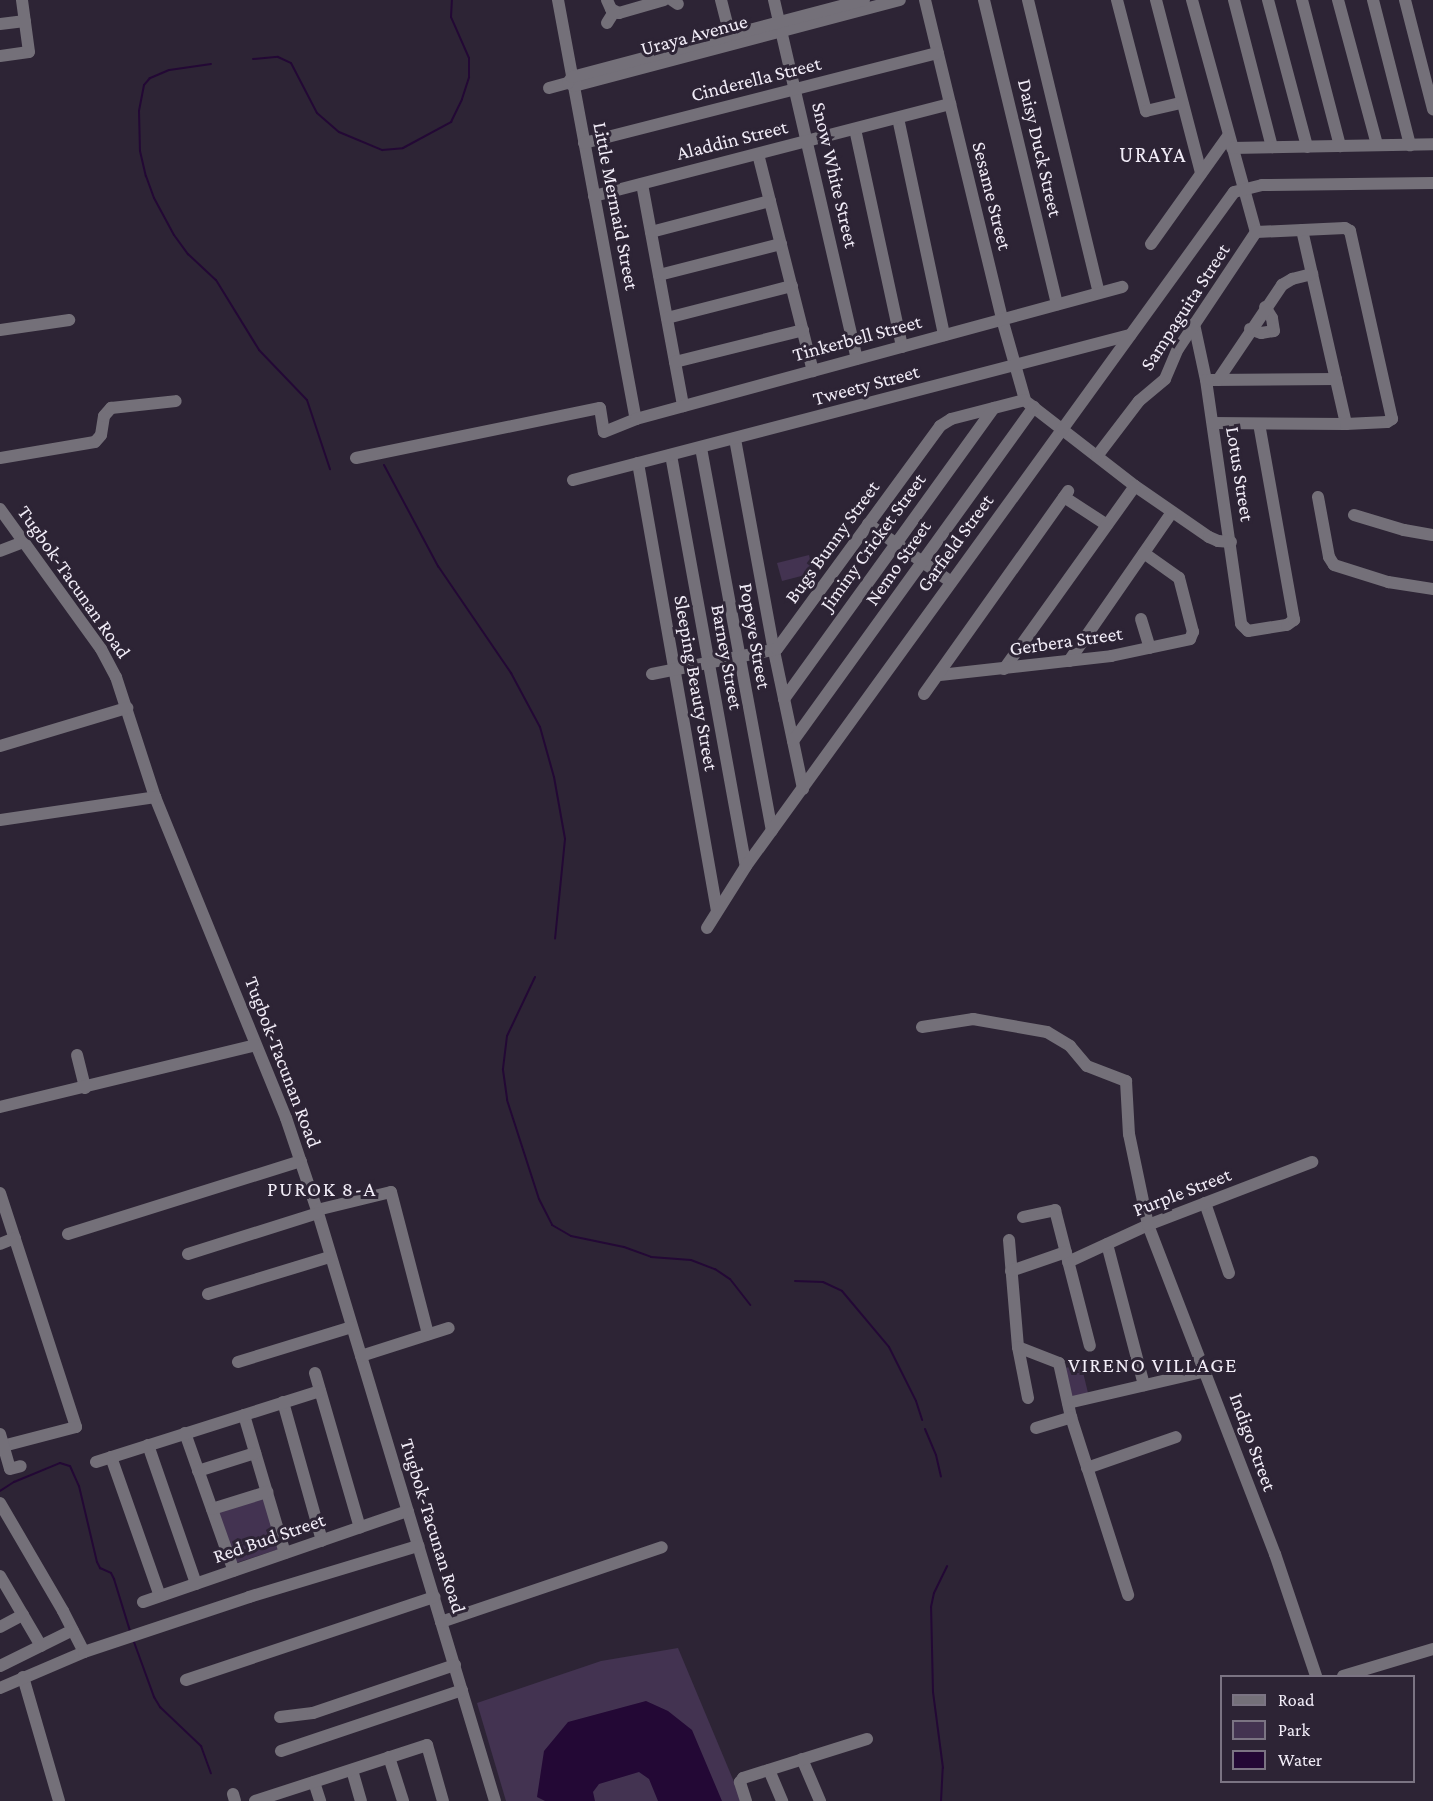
<!DOCTYPE html>
<style>
body{margin:0}
#map{position:relative;width:1433px;height:1801px;overflow:hidden;background:#2d2435;font-family:"Crimson Pro",serif}
div>[style]{position:absolute}
[style*='--x']{left:calc(var(--x)*1px);top:calc(var(--y)*1px);width:calc(var(--w)*1px);rotate:calc(var(--a)*1deg)}
.green>*{inset:0;background:#433351}
.water>*{inset:0;background:#230835}
.stream>*{height:2px;margin:-1px;padding:0 1px;transform-origin:1px;border-radius:1px;background:#230835}
.minor>*{height:12px;margin:-6px;padding:0 6px;transform-origin:6px;border-radius:6px;background:#747079}
span{translate:-50% -50%;white-space:nowrap;text-align:center;line-height:1.15;-webkit-text-stroke:6px #2d2435;paint-order:stroke}
.street-label{font-size:20px;color:#f1ecf7}
.neighbourhood-label{font-size:21px;color:#f1ecf7;letter-spacing:1.5px}
.quarter-label{font-size:22px;color:#f1ecf7;letter-spacing:1.5px}
.legend{position:absolute;left:1220px;top:1675px;width:195px;height:108px;box-sizing:border-box;background:#2d2435;border:2px solid #7b7483;margin:0;padding:8px 10px;list-style:none;font-size:18px;color:#f1ecf7}
.legend li{display:flex;align-items:center;gap:12px;height:30px}
.legend b{width:30px;border:2px solid #7b7483}
</style>
<div id="map">
<div class="green">
<div style="clip-path:polygon(809px 555px,813px 573px,782px 581px,777px 563px)"></div>
<div style="clip-path:polygon(1081px 1364px,1088px 1393px,1072px 1397px,1065px 1368px)"></div>
<div style="clip-path:polygon(263px 1498px,279px 1549px,236px 1563px,218px 1512px)"></div>
<div style="clip-path:polygon(678px 1648px,742px 1801px,506px 1801px,477px 1703px,601px 1661px)"></div>
</div>
<div class="water">
<div style="clip-path:polygon(646px 1701px,668px 1711px,692px 1730px,722px 1801px,658px 1801px,649px 1779px,639px 1772px,599px 1784px,593px 1792px,595px 1801px,545px 1801px,537px 1797px,544px 1751px,568px 1722px)"></div>
</div>
<div class="stream">
<div style="--x:253;--y:59;--w:25;--a:-5"></div>
<div style="--x:278;--y:57;--w:14;--a:25"></div>
<div style="--x:291;--y:63;--w:56;--a:62.5"></div>
<div style="--x:317;--y:113;--w:29;--a:41"></div>
<div style="--x:339;--y:132;--w:47;--a:22.7"></div>
<div style="--x:382;--y:150;--w:21;--a:-5"></div>
<div style="--x:403;--y:148;--w:55;--a:-28.4"></div>
<div style="--x:451;--y:122;--w:25;--a:-64"></div>
<div style="--x:462;--y:99;--w:23;--a:-72"></div>
<div style="--x:469;--y:77;--w:19;--a:-90"></div>
<div style="--x:469;--y:58;--w:45;--a:-113.7"></div>
<div style="--x:451;--y:17;--w:17;--a:-87"></div>
<div style="--x:211;--y:64;--w:42;--a:171.9"></div>
<div style="--x:169;--y:70;--w:21;--a:157"></div>
<div style="--x:150;--y:78;--w:9;--a:131"></div>
<div style="--x:144;--y:85;--w:26;--a:101"></div>
<div style="--x:139;--y:111;--w:40;--a:88.6"></div>
<div style="--x:140;--y:151;--w:26;--a:77"></div>
<div style="--x:146;--y:176;--w:23;--a:70"></div>
<div style="--x:154;--y:198;--w:42;--a:61.6"></div>
<div style="--x:174;--y:235;--w:24;--a:54"></div>
<div style="--x:188;--y:254;--w:38;--a:43"></div>
<div style="--x:216;--y:280;--w:82;--a:58.4"></div>
<div style="--x:259;--y:350;--w:69;--a:46.2"></div>
<div style="--x:307;--y:400;--w:73;--a:71.6"></div>
<div style="--x:384;--y:465;--w:115;--a:61.9"></div>
<div style="--x:438;--y:566;--w:130;--a:55.7"></div>
<div style="--x:511;--y:673;--w:61;--a:61.8"></div>
<div style="--x:540;--y:727;--w:52;--a:74.4"></div>
<div style="--x:554;--y:777;--w:63;--a:79.9"></div>
<div style="--x:565;--y:839;--w:100;--a:95.7"></div>
<div style="--x:535;--y:977;--w:65;--a:115.4"></div>
<div style="--x:507;--y:1036;--w:34;--a:97"></div>
<div style="--x:503;--y:1070;--w:30;--a:82"></div>
<div style="--x:507;--y:1100;--w:104;--a:72.1"></div>
<div style="--x:539;--y:1199;--w:29;--a:63"></div>
<div style="--x:552;--y:1225;--w:22;--a:30"></div>
<div style="--x:571;--y:1236;--w:54;--a:11.7"></div>
<div style="--x:624;--y:1247;--w:29;--a:20"></div>
<div style="--x:651;--y:1257;--w:40;--a:4.3"></div>
<div style="--x:691;--y:1260;--w:26;--a:21"></div>
<div style="--x:715;--y:1269;--w:18;--a:34"></div>
<div style="--x:730;--y:1279;--w:33;--a:52"></div>
<div style="--x:795;--y:1281;--w:28;--a:2"></div>
<div style="--x:823;--y:1282;--w:21;--a:25"></div>
<div style="--x:842;--y:1291;--w:73;--a:50"></div>
<div style="--x:889;--y:1347;--w:60;--a:63.4"></div>
<div style="--x:916;--y:1401;--w:20;--a:72"></div>
<div style="--x:925;--y:1429;--w:28;--a:67"></div>
<div style="--x:936;--y:1455;--w:22;--a:77"></div>
<div style="--x:0;--y:1491;--w:17;--a:-33"></div>
<div style="--x:14;--y:1482;--w:50;--a:-22.4"></div>
<div style="--x:60;--y:1463;--w:10;--a:17"></div>
<div style="--x:70;--y:1466;--w:22;--a:66"></div>
<div style="--x:79;--y:1486;--w:78;--a:76.7"></div>
<div style="--x:97;--y:1562;--w:7;--a:63"></div>
<div style="--x:100;--y:1568;--w:12;--a:24"></div>
<div style="--x:111;--y:1573;--w:7;--a:63"></div>
<div style="--x:114;--y:1579;--w:54;--a:72.9"></div>
<div style="--x:134;--y:1642;--w:59;--a:70"></div>
<div style="--x:154;--y:1697;--w:12;--a:59"></div>
<div style="--x:160;--y:1707;--w:57;--a:43.6"></div>
<div style="--x:201;--y:1746;--w:29;--a:70"></div>
<div style="--x:941;--y:1801;--w:33;--a:-87"></div>
<div style="--x:943;--y:1768;--w:77;--a:-97.5"></div>
<div style="--x:933;--y:1692;--w:85;--a:-91.3"></div>
<div style="--x:931;--y:1607;--w:14;--a:-78"></div>
<div style="--x:934;--y:1593;--w:30;--a:-64"></div>
</div>
<div class="minor">
<div style="--x:558;--y:0;--w:426;--a:79.5"></div>
<div style="--x:607;--y:0;--w:10;--a:66"></div>
<div style="--x:611;--y:9;--w:9;--a:27"></div>
<div style="--x:619;--y:13;--w:47;--a:-16.1"></div>
<div style="--x:672;--y:0;--w:7;--a:34"></div>
<div style="--x:721;--y:0;--w:44;--a:75.7"></div>
<div style="--x:774;--y:0;--w:368;--a:77"></div>
<div style="--x:925;--y:0;--w:328;--a:76.4"></div>
<div style="--x:1002;--y:319;--w:84;--a:74.1"></div>
<div style="--x:984;--y:0;--w:313;--a:76.5"></div>
<div style="--x:1028;--y:0;--w:301;--a:76.4"></div>
<div style="--x:1117;--y:0;--w:115;--a:75.4"></div>
<div style="--x:1146;--y:111;--w:37;--a:-13"></div>
<div style="--x:1156;--y:0;--w:179;--a:75.4"></div>
<div style="--x:1192;--y:0;--w:241;--a:74.6"></div>
<div style="--x:1234;--y:0;--w:152;--a:75.5"></div>
<div style="--x:1268;--y:0;--w:152;--a:75.1"></div>
<div style="--x:1302;--y:0;--w:151;--a:75.4"></div>
<div style="--x:1338;--y:0;--w:150;--a:74.9"></div>
<div style="--x:1373;--y:0;--w:150;--a:75.7"></div>
<div style="--x:1405;--y:0;--w:113;--a:75.6"></div>
<div style="--x:607;--y:23;--w:13;--a:-58"></div>
<div style="--x:0;--y:24;--w:25;--a:-7"></div>
<div style="--x:0;--y:56;--w:29;--a:-8"></div>
<div style="--x:29;--y:52;--w:52;--a:-97.7"></div>
<div style="--x:569;--y:83;--w:6;--a:31"></div>
<div style="--x:574;--y:86;--w:337;--a:-14.8"></div>
<div style="--x:549;--y:88;--w:20;--a:-15"></div>
<div style="--x:568;--y:83;--w:7;--a:-56"></div>
<div style="--x:572;--y:77;--w:302;--a:-14.8"></div>
<div style="--x:898;--y:118;--w:222;--a:78"></div>
<div style="--x:855;--y:129;--w:223;--a:77.8"></div>
<div style="--x:584;--y:143;--w:365;--a:-14.3"></div>
<div style="--x:1232;--y:148;--w:201;--a:-1.1"></div>
<div style="--x:758;--y:154;--w:224;--a:75.8"></div>
<div style="--x:642;--y:184;--w:226;--a:79.5"></div>
<div style="--x:594;--y:196;--w:368;--a:-14.5"></div>
<div style="--x:1302;--y:230;--w:199;--a:77.2"></div>
<div style="--x:651;--y:232;--w:123;--a:-14.6"></div>
<div style="--x:1151;--y:244;--w:133;--a:-54.5"></div>
<div style="--x:659;--y:275;--w:126;--a:-14.3"></div>
<div style="--x:667;--y:318;--w:129;--a:-14.4"></div>
<div style="--x:1194;--y:324;--w:57;--a:77.9"></div>
<div style="--x:1206;--y:380;--w:246;--a:81.8"></div>
<div style="--x:1241;--y:624;--w:10;--a:45"></div>
<div style="--x:1248;--y:631;--w:39;--a:-9"></div>
<div style="--x:1287;--y:625;--w:9;--a:-36"></div>
<div style="--x:1294;--y:620;--w:199;--a:-100.1"></div>
<div style="--x:1250;--y:329;--w:12;--a:20"></div>
<div style="--x:1261;--y:333;--w:13;--a:-9"></div>
<div style="--x:1274;--y:331;--w:13;--a:-99"></div>
<div style="--x:1272;--y:318;--w:13;--a:-122"></div>
<div style="--x:0;--y:330;--w:70;--a:-8.2"></div>
<div style="--x:675;--y:362;--w:132;--a:-14"></div>
<div style="--x:1211;--y:380;--w:125;--a:-0.5"></div>
<div style="--x:1218;--y:380;--w:115;--a:-56"></div>
<div style="--x:1282;--y:285;--w:12;--a:-31"></div>
<div style="--x:1292;--y:279;--w:21;--a:-14"></div>
<div style="--x:1028;--y:403;--w:135;--a:37.8"></div>
<div style="--x:1135;--y:486;--w:90;--a:34.6"></div>
<div style="--x:1209;--y:537;--w:10;--a:24"></div>
<div style="--x:1218;--y:541;--w:13;--a:4"></div>
<div style="--x:1213;--y:423;--w:133;--a:0.4"></div>
<div style="--x:1346;--y:424;--w:41;--a:-2.8"></div>
<div style="--x:1387;--y:422;--w:6;--a:-31"></div>
<div style="--x:1392;--y:419;--w:193;--a:-102.6"></div>
<div style="--x:1350;--y:231;--w:6;--a:-149"></div>
<div style="--x:1345;--y:228;--w:89;--a:177.4"></div>
<div style="--x:735;--y:439;--w:216;--a:79.6"></div>
<div style="--x:774;--y:651;--w:141;--a:78.1"></div>
<div style="--x:701;--y:448;--w:389;--a:79.5"></div>
<div style="--x:671;--y:455;--w:418;--a:79.7"></div>
<div style="--x:1097;--y:456;--w:69;--a:-52.6"></div>
<div style="--x:1139;--y:401;--w:34;--a:-40"></div>
<div style="--x:1165;--y:379;--w:33;--a:-67"></div>
<div style="--x:1178;--y:349;--w:141;--a:-56.3"></div>
<div style="--x:0;--y:458;--w:96;--a:-9.6"></div>
<div style="--x:95;--y:442;--w:9;--a:-49"></div>
<div style="--x:101;--y:435;--w:19;--a:-81"></div>
<div style="--x:104;--y:416;--w:11;--a:-49"></div>
<div style="--x:111;--y:408;--w:65;--a:-6.1"></div>
<div style="--x:356;--y:458;--w:249;--a:-11.6"></div>
<div style="--x:600;--y:408;--w:24;--a:81"></div>
<div style="--x:604;--y:432;--w:35;--a:-22"></div>
<div style="--x:636;--y:419;--w:504;--a:-15.2"></div>
<div style="--x:638;--y:463;--w:454;--a:80"></div>
<div style="--x:573;--y:480;--w:576;--a:-14.59"></div>
<div style="--x:1064;--y:497;--w:51;--a:33.1"></div>
<div style="--x:1318;--y:497;--w:61;--a:79.6"></div>
<div style="--x:1329;--y:557;--w:9;--a:58"></div>
<div style="--x:1334;--y:565;--w:57;--a:17.5"></div>
<div style="--x:1388;--y:582;--w:46;--a:8.8"></div>
<div style="--x:0;--y:509;--w:173;--a:54.2"></div>
<div style="--x:101;--y:649;--w:32;--a:62"></div>
<div style="--x:116;--y:677;--w:126;--a:72"></div>
<div style="--x:155;--y:797;--w:347;--a:67.8"></div>
<div style="--x:286;--y:1118;--w:100;--a:71.4"></div>
<div style="--x:318;--y:1213;--w:614;--a:73.25"></div>
<div style="--x:1354;--y:515;--w:52;--a:16.7"></div>
<div style="--x:1404;--y:530;--w:29;--a:10"></div>
<div style="--x:868;--y:524;--w:101;--a:34.9"></div>
<div style="--x:0;--y:551;--w:26;--a:-21"></div>
<div style="--x:1141;--y:619;--w:30;--a:73"></div>
<div style="--x:1069;--y:661;--w:181;--a:-55.3"></div>
<div style="--x:1004;--y:669;--w:225;--a:-54.4"></div>
<div style="--x:652;--y:674;--w:127;--a:-11.3"></div>
<div style="--x:777;--y:649;--w:276;--a:-53.8"></div>
<div style="--x:940;--y:426;--w:13;--a:-32"></div>
<div style="--x:951;--y:419;--w:76;--a:-14.4"></div>
<div style="--x:940;--y:675;--w:172;--a:-6.3"></div>
<div style="--x:1111;--y:656;--w:81;--a:-12.1"></div>
<div style="--x:1190;--y:639;--w:8;--a:-67"></div>
<div style="--x:1193;--y:632;--w:56;--a:-104.5"></div>
<div style="--x:1179;--y:578;--w:43;--a:-144.5"></div>
<div style="--x:924;--y:694;--w:249;--a:-54.6"></div>
<div style="--x:784;--y:699;--w:359;--a:-54.2"></div>
<div style="--x:793;--y:741;--w:412;--a:-54.2"></div>
<div style="--x:0;--y:746;--w:133;--a:-16.7"></div>
<div style="--x:0;--y:820;--w:157;--a:-8.4"></div>
<div style="--x:707;--y:928;--w:73;--a:-57.8"></div>
<div style="--x:746;--y:866;--w:832;--a:-54.09"></div>
<div style="--x:1234;--y:192;--w:29;--a:-14"></div>
<div style="--x:1262;--y:185;--w:171;--a:-0.7"></div>
<div style="--x:922;--y:1027;--w:52;--a:-8.9"></div>
<div style="--x:973;--y:1019;--w:75;--a:10"></div>
<div style="--x:1047;--y:1032;--w:27;--a:31"></div>
<div style="--x:1070;--y:1046;--w:26;--a:50"></div>
<div style="--x:1087;--y:1066;--w:42;--a:21"></div>
<div style="--x:1126;--y:1081;--w:53;--a:86.8"></div>
<div style="--x:1129;--y:1134;--w:93;--a:78.2"></div>
<div style="--x:1148;--y:1225;--w:353;--a:68.9"></div>
<div style="--x:1275;--y:1554;--w:129;--a:71.4"></div>
<div style="--x:77;--y:1055;--w:34;--a:76"></div>
<div style="--x:0;--y:1107;--w:263;--a:-13.6"></div>
<div style="--x:0;--y:1193;--w:246;--a:72"></div>
<div style="--x:76;--y:1427;--w:75;--a:165.4"></div>
<div style="--x:1205;--y:1203;--w:74;--a:71.1"></div>
<div style="--x:317;--y:1210;--w:76;--a:-13.7"></div>
<div style="--x:391;--y:1192;--w:147;--a:75.4"></div>
<div style="--x:1023;--y:1217;--w:33;--a:-12"></div>
<div style="--x:1055;--y:1210;--w:140;--a:75.6"></div>
<div style="--x:68;--y:1234;--w:244;--a:-17.4"></div>
<div style="--x:1009;--y:1240;--w:107;--a:85.2"></div>
<div style="--x:1018;--y:1347;--w:52;--a:78.9"></div>
<div style="--x:0;--y:1244;--w:16;--a:-22"></div>
<div style="--x:1107;--y:1244;--w:146;--a:75.3"></div>
<div style="--x:188;--y:1254;--w:136;--a:-17.5"></div>
<div style="--x:1068;--y:1262;--w:88;--a:-24.8"></div>
<div style="--x:1148;--y:1225;--w:176;--a:-21"></div>
<div style="--x:1011;--y:1271;--w:58;--a:-19.1"></div>
<div style="--x:208;--y:1294;--w:127;--a:-16.9"></div>
<div style="--x:1018;--y:1347;--w:44;--a:21.3"></div>
<div style="--x:1059;--y:1363;--w:55;--a:77.5"></div>
<div style="--x:1071;--y:1417;--w:187;--a:72.2"></div>
<div style="--x:361;--y:1356;--w:92;--a:-17.7"></div>
<div style="--x:238;--y:1362;--w:119;--a:-17.1"></div>
<div style="--x:315;--y:1373;--w:161;--a:73.8"></div>
<div style="--x:283;--y:1402;--w:144;--a:74.3"></div>
<div style="--x:1068;--y:1403;--w:142;--a:-13.1"></div>
<div style="--x:244;--y:1415;--w:144;--a:73.5"></div>
<div style="--x:1036;--y:1428;--w:37;--a:-17"></div>
<div style="--x:185;--y:1433;--w:146;--a:70.5"></div>
<div style="--x:0;--y:1434;--w:36;--a:74"></div>
<div style="--x:10;--y:1469;--w:11;--a:-15"></div>
<div style="--x:148;--y:1445;--w:147;--a:70.9"></div>
<div style="--x:111;--y:1457;--w:147;--a:70.6"></div>
<div style="--x:96;--y:1462;--w:235;--a:-17.6"></div>
<div style="--x:1087;--y:1468;--w:94;--a:-19.2"></div>
<div style="--x:198;--y:1471;--w:60;--a:-17.5"></div>
<div style="--x:0;--y:1503;--w:125;--a:59.7"></div>
<div style="--x:63;--y:1611;--w:46;--a:62.9"></div>
<div style="--x:212;--y:1509;--w:58;--a:-17.2"></div>
<div style="--x:0;--y:1576;--w:81;--a:59.6"></div>
<div style="--x:143;--y:1602;--w:280;--a:-19"></div>
<div style="--x:441;--y:1622;--w:233;--a:-18.7"></div>
<div style="--x:0;--y:1627;--w:26;--a:-28"></div>
<div style="--x:0;--y:1666;--w:81;--a:-26.3"></div>
<div style="--x:1343;--y:1676;--w:94;--a:-16.7"></div>
<div style="--x:23;--y:1677;--w:129;--a:73.8"></div>
<div style="--x:186;--y:1680;--w:262;--a:-18.5"></div>
<div style="--x:0;--y:1688;--w:91;--a:-23.2"></div>
<div style="--x:84;--y:1652;--w:174;--a:-18.4"></div>
<div style="--x:249;--y:1597;--w:177;--a:-16.8"></div>
<div style="--x:280;--y:1717;--w:33;--a:-7"></div>
<div style="--x:313;--y:1713;--w:150;--a:-18.7"></div>
<div style="--x:281;--y:1751;--w:191;--a:-18.6"></div>
<div style="--x:389;--y:1757;--w:46;--a:72.3"></div>
<div style="--x:802;--y:1759;--w:46;--a:66.8"></div>
<div style="--x:352;--y:1770;--w:32;--a:74"></div>
<div style="--x:769;--y:1770;--w:34;--a:67"></div>
<div style="--x:314;--y:1782;--w:20;--a:72"></div>
<div style="--x:233;--y:1794;--w:7;--a:74"></div>
<div style="--x:255;--y:1801;--w:181;--a:-18"></div>
<div style="--x:427;--y:1745;--w:58;--a:74.1"></div>
<div style="--x:746;--y:1801;--w:20;--a:-108"></div>
<div style="--x:740;--y:1782;--w:5;--a:-53"></div>
<div style="--x:743;--y:1778;--w:130;--a:-17.5"></div>
</div>
<div class="street-label">
<span style="left:694px;top:35px;rotate:-15deg">Uraya Avenue</span>
<span style="left:756px;top:79px;rotate:-14deg">Cinderella Street</span>
<span style="left:732px;top:140px;rotate:-14deg">Aladdin Street</span>
<span style="left:1040px;top:148px;rotate:77deg">Daisy Duck Street</span>
<span style="left:835px;top:175px;rotate:77deg">Snow White Street</span>
<span style="left:992px;top:196px;rotate:76deg">Sesame Street</span>
<span style="left:616px;top:206px;rotate:79deg">Little Mermaid Street</span>
<span style="left:1185px;top:307px;rotate:-57deg">Sampaguita Street</span>
<span style="left:857px;top:338px;rotate:-15deg">Tinkerbell Street</span>
<span style="left:866px;top:385px;rotate:-15deg">Tweety Street</span>
<span style="left:1240px;top:474px;rotate:81deg">Lotus Street</span>
<span style="left:832px;top:542px;rotate:-54deg">Bugs Bunny Street</span>
<span style="left:873px;top:542px;rotate:-54deg">Jiminy Cricket Street</span>
<span style="left:955px;top:543px;rotate:-54deg">Garfield Street</span>
<span style="left:898px;top:563px;rotate:-55deg">Nemo Street</span>
<span style="left:74px;top:582px;rotate:55deg">Tugbok-Tacunan Road</span>
<span style="left:755px;top:636px;rotate:80deg">Popeye Street</span>
<span style="left:1066px;top:641px;rotate:-8deg">Gerbera Street</span>
<span style="left:727px;top:657px;rotate:80deg">Barney Street</span>
<span style="left:696px;top:683px;rotate:80deg">Sleeping Beauty Street</span>
<span style="left:283px;top:1062px;rotate:69deg">Tugbok-Tacunan Road</span>
<span style="left:1182px;top:1192px;rotate:-21deg">Purple Street</span>
<span style="left:1253px;top:1442px;rotate:70deg">Indigo Street</span>
<span style="left:433px;top:1526px;rotate:73deg">Tugbok-Tacunan Road</span>
<span style="left:269px;top:1538px;rotate:-19deg">Red Bud Street</span>
</div>
<div class="neighbourhood-label">
<span style="left:322px;top:1189px">PUROK 8-A</span>
<span style="left:1153px;top:1365px">VIRENO VILLAGE</span>
</div>
<div class="quarter-label">
<span style="left:1153px;top:155px">URAYA</span>
</div>
<ul class="legend">
<li><b style="height:8px;background:#747079"></b>Road</li>
<li><b style="height:16px;background:#433351"></b>Park</li>
<li><b style="height:16px;background:#230835"></b>Water</li>
</ul>
</div>
